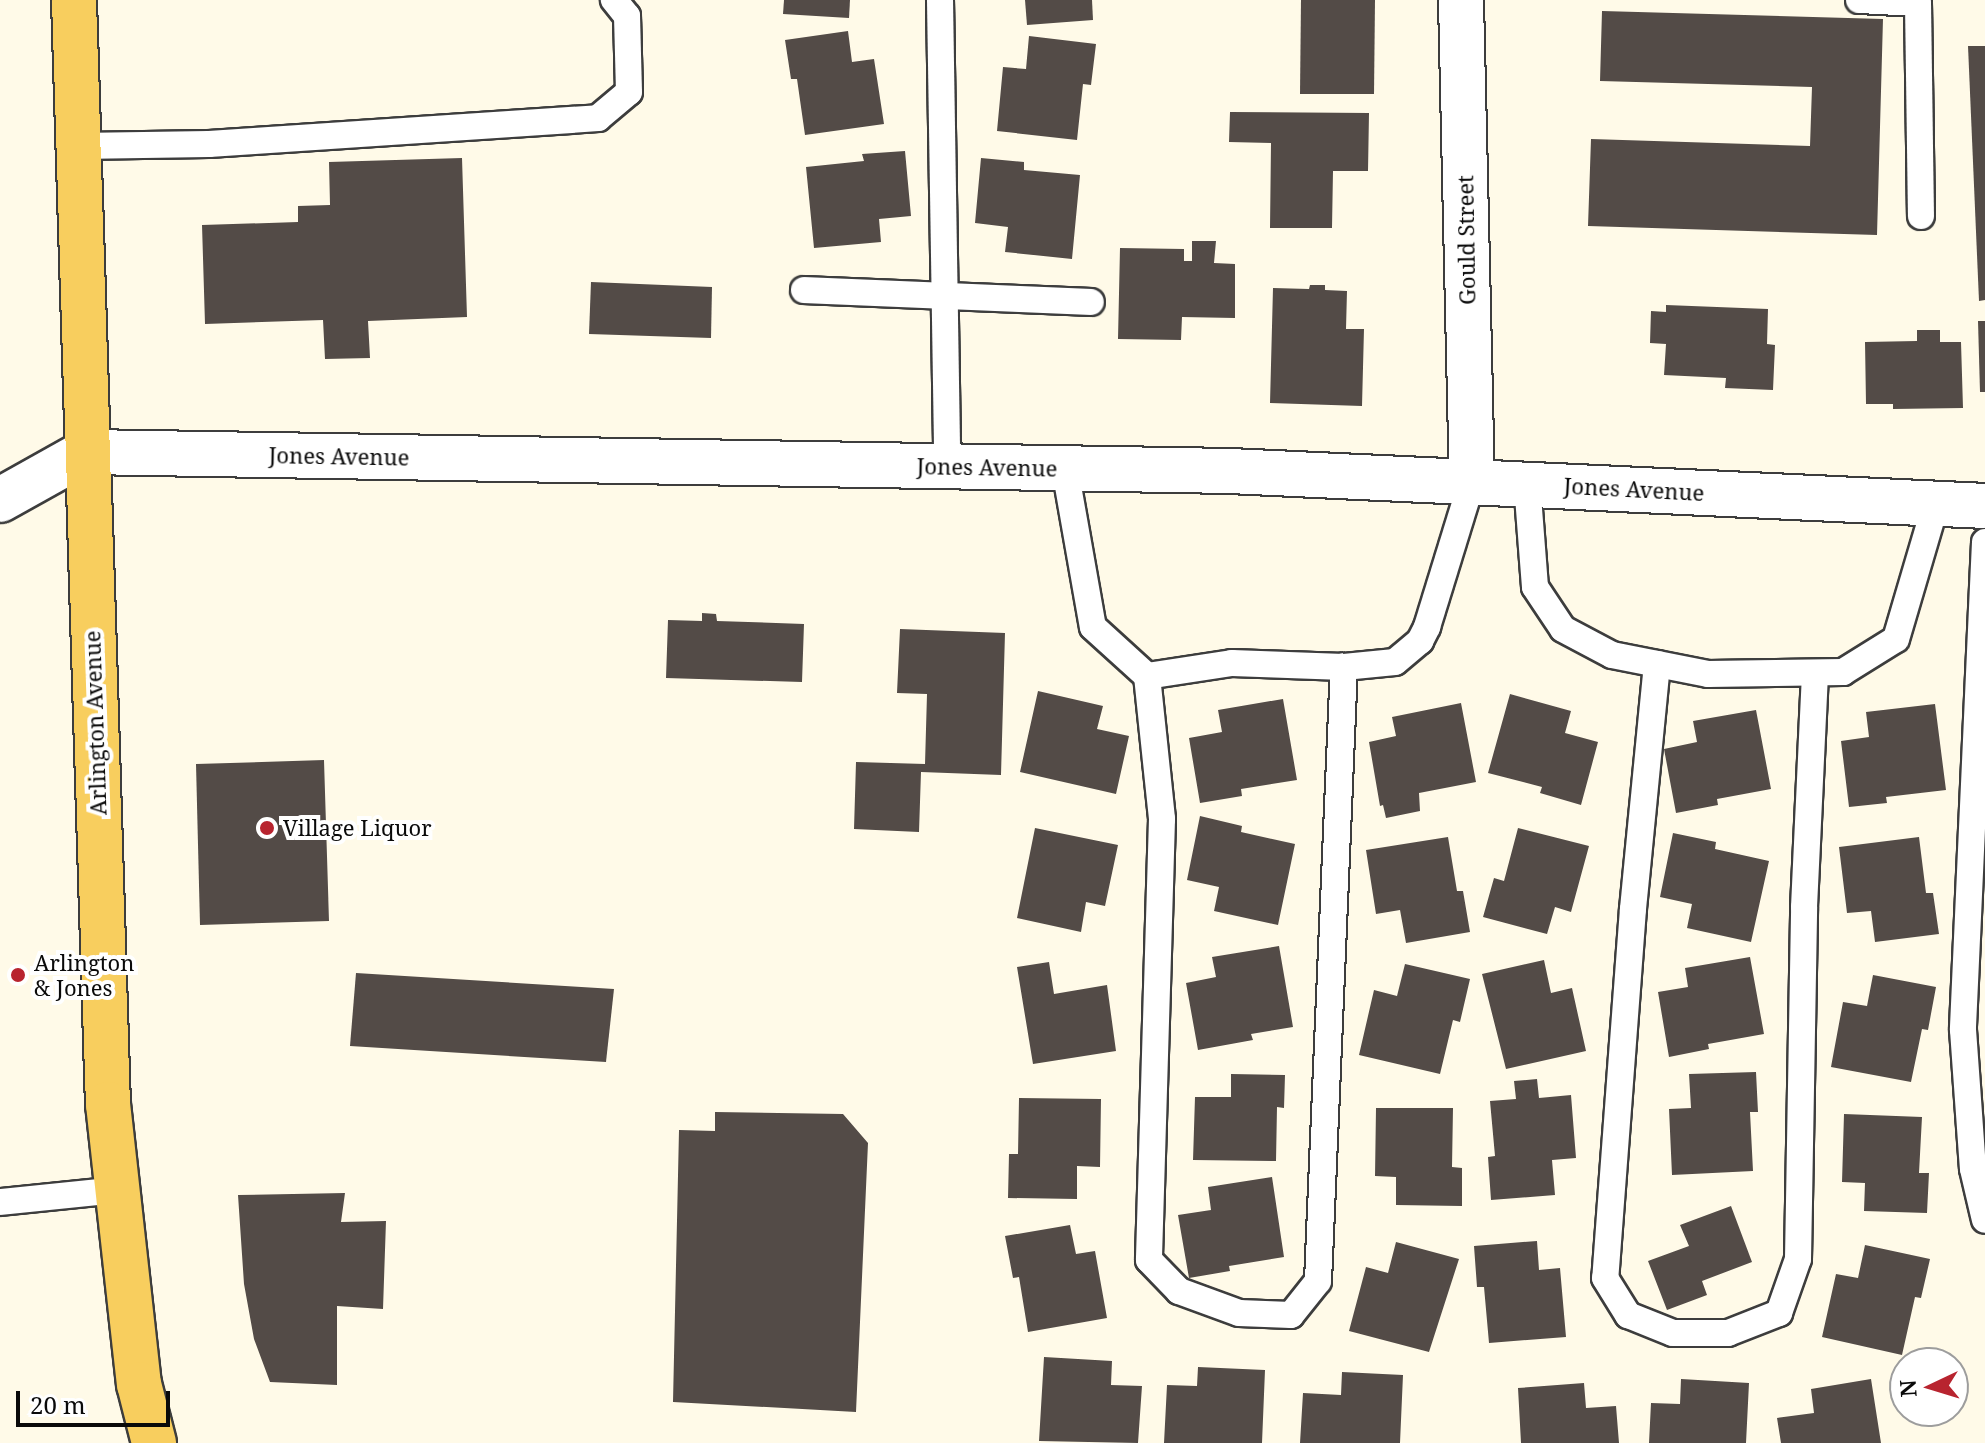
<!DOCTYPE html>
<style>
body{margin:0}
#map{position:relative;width:1985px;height:1443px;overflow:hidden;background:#fffae8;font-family:"Noto Serif",serif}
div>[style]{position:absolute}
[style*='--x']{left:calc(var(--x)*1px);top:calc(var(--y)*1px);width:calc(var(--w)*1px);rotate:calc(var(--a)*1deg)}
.building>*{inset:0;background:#534b47}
.roads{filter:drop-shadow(2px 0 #3d3d3d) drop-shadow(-2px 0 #3d3d3d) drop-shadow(0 2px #3d3d3d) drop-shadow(0 -2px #3d3d3d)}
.lane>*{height:26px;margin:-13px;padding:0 13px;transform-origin:13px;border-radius:13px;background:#fff}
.street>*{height:44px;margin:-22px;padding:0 22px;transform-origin:22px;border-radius:22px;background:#fff}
.primary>*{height:44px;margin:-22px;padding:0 22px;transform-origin:22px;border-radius:22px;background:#f8ce5e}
.dots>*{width:22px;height:22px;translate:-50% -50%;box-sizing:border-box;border:4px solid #fff;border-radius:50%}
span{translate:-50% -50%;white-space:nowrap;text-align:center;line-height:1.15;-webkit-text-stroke:8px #fff;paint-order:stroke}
.street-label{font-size:22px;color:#0a0a0a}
.poi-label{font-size:22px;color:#0a0a0a}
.left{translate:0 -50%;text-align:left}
.north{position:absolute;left:1889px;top:1347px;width:80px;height:80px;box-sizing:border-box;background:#fff;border:2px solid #9d9d9d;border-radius:50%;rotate:266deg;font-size:22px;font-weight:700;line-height:32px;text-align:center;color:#0a0a0a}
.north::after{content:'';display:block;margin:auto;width:28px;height:36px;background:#b8242f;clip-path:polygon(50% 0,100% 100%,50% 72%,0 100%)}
.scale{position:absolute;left:16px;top:1391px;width:154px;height:36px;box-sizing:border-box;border:4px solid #0a0a0a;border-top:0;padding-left:10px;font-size:24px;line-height:28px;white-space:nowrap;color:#0a0a0a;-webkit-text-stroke:6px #fff;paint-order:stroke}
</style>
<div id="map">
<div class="building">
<div style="clip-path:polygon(784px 0,850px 0,849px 18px,783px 14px)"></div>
<div style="clip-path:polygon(1025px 0,1092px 0,1093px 20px,1027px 25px)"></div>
<div style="clip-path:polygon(1301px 0,1375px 0,1374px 94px,1300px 94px)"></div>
<div style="clip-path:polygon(1602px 11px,1883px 19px,1877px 235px,1588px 226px,1591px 139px,1810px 146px,1812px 87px,1600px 81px)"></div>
<div style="clip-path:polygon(848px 31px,852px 62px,874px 59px,884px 124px,805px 135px,797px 79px,791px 79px,785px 40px)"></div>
<div style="clip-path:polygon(1029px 36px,1096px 44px,1091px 85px,1083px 84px,1077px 140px,997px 131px,1003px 67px,1026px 69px)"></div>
<div style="clip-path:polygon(1968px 46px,1985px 46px,1985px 300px,1979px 301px)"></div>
<div style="clip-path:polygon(1230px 112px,1369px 113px,1368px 171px,1333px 171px,1332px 228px,1270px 228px,1271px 143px,1229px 142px)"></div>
<div style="clip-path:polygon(905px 151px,911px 216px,879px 219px,881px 242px,814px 248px,806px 167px,864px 161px,862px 154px)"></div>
<div style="clip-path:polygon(462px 158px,467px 317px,368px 321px,370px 358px,325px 359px,323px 320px,205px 324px,202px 225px,298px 222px,298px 206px,330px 205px,329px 162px)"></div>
<div style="clip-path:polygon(981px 158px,1024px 162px,1024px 170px,1080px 175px,1072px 259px,1005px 252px,1008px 227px,975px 223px)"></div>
<div style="clip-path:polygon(1192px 241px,1216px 241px,1214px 263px,1235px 264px,1235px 318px,1182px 317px,1181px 340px,1118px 339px,1120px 248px,1184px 249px,1184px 261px,1192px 261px)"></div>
<div style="clip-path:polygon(591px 282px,712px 287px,711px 338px,589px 334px)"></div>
<div style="clip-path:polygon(1310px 285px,1325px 285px,1325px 290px,1347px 291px,1346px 329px,1364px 329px,1362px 406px,1270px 403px,1273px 288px,1309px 289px)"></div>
<div style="clip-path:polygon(1666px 305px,1768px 309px,1767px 344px,1775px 345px,1773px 390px,1725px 388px,1726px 378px,1664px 375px,1666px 344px,1650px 343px,1651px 311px,1666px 312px)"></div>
<div style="clip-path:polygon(1978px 321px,1985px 321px,1985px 392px,1980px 392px)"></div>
<div style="clip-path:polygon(1917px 330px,1940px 330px,1940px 342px,1961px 342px,1963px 408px,1893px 409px,1893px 404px,1866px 404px,1865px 342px,1917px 341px)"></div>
<div style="clip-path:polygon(702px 613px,716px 614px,717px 621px,804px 624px,802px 682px,666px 678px,668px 620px,702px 621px)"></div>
<div style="clip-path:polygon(900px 629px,1005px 633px,1001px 775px,921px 772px,919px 832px,854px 829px,856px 762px,925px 764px,927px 694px,897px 693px)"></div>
<div style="clip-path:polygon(1038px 691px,1103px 706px,1097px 729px,1129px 736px,1116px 794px,1020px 772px)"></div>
<div style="clip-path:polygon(1510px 694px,1571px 711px,1565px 733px,1598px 742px,1581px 805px,1540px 793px,1542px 787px,1488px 773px)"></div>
<div style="clip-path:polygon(1283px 699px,1297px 780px,1241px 789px,1242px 796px,1200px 803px,1189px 738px,1222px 732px,1218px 710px)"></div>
<div style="clip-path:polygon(1461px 703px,1476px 782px,1419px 793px,1420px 811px,1386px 818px,1383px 805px,1380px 806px,1369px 742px,1396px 736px,1392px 717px)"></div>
<div style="clip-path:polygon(1935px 704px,1946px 790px,1886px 797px,1887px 803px,1849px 807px,1841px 741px,1869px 737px,1866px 712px)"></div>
<div style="clip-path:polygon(1756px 710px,1771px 789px,1717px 799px,1718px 805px,1676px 813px,1664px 749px,1697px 742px,1693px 721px)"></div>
<div style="clip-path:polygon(324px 760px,329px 921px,200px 925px,196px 764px)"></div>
<div style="clip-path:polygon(1200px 816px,1242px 826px,1241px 832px,1295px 844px,1278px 925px,1214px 911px,1219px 887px,1187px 880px)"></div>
<div style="clip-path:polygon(1035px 828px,1118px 845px,1105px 906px,1086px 902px,1081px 932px,1017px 918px)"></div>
<div style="clip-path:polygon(1518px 828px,1589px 846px,1571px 912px,1555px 907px,1547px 934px,1483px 917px,1494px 878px,1504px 881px)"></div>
<div style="clip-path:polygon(1673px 833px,1716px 842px,1715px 849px,1769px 861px,1751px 942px,1687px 928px,1692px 904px,1660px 897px)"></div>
<div style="clip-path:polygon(1448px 837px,1457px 891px,1463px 891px,1470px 932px,1406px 943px,1400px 910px,1376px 914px,1366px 850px)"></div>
<div style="clip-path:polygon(1919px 837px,1926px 893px,1933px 893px,1939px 934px,1875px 942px,1871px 911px,1847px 913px,1839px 847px)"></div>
<div style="clip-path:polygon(1279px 946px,1293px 1027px,1251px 1034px,1253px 1040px,1198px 1050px,1186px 983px,1216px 977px,1212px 957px)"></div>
<div style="clip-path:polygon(1750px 957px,1764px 1034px,1708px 1044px,1709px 1049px,1669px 1057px,1658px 992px,1688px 987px,1685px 968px)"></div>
<div style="clip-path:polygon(1544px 960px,1551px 993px,1572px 988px,1586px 1051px,1506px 1069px,1482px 974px)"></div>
<div style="clip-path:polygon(1049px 962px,1054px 994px,1107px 985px,1116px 1051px,1033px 1064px,1017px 967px)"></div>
<div style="clip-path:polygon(1405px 964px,1470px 979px,1460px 1022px,1453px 1020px,1440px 1074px,1359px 1055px,1374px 990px,1397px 996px)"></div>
<div style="clip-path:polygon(356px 973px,614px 989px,606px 1062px,350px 1046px)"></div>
<div style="clip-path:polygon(1873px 975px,1936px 987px,1928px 1030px,1922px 1029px,1911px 1082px,1831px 1067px,1843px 1002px,1867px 1006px)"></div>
<div style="clip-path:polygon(1756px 1072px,1758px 1112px,1750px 1112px,1753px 1171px,1672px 1175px,1669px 1109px,1691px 1108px,1689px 1074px)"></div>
<div style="clip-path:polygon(1231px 1074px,1285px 1075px,1284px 1108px,1277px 1107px,1276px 1161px,1193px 1160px,1195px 1097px,1231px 1097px)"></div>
<div style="clip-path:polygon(1537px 1079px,1539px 1098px,1571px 1095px,1576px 1158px,1552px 1160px,1555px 1195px,1491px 1200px,1488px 1157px,1495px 1156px,1490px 1101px,1516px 1099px,1514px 1081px)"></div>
<div style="clip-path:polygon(1019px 1098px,1101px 1099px,1100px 1167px,1077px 1166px,1077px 1199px,1008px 1198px,1009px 1154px,1018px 1154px)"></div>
<div style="clip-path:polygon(1376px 1108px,1453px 1108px,1452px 1167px,1462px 1168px,1462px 1206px,1396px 1205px,1396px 1177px,1375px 1176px)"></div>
<div style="clip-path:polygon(715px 1112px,843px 1114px,868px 1143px,856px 1412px,673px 1402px,679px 1130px,715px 1131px)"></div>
<div style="clip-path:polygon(1844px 1114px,1922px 1117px,1919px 1173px,1929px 1173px,1927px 1213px,1864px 1211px,1865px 1183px,1842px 1182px)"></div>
<div style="clip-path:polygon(1272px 1177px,1284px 1257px,1229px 1266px,1230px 1271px,1189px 1278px,1178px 1215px,1211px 1210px,1208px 1187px)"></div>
<div style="clip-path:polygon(345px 1193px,341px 1222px,386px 1221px,383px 1309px,337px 1306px,337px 1385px,270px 1382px,254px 1339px,244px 1284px,238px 1195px)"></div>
<div style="clip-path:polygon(1731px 1206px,1752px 1262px,1702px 1281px,1707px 1295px,1667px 1310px,1648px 1261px,1689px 1246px,1680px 1225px)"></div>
<div style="clip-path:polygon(1070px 1225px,1076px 1254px,1095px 1251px,1107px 1318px,1028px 1332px,1019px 1277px,1013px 1278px,1005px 1236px)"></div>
<div style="clip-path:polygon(1537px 1241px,1539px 1270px,1560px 1268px,1566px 1337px,1489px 1343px,1484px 1287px,1477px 1287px,1474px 1246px)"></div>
<div style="clip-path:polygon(1396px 1242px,1459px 1259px,1429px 1352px,1349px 1331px,1366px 1267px,1388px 1273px)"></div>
<div style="clip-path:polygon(1865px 1245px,1930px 1259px,1921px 1298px,1915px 1297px,1902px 1355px,1822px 1337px,1836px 1274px,1858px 1278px)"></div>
<div style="clip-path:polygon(1044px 1357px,1112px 1361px,1111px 1385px,1142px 1386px,1138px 1443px,1039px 1441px)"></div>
<div style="clip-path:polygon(1198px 1367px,1265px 1370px,1262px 1443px,1164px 1443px,1167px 1385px,1197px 1386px)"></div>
<div style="clip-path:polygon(1342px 1372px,1403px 1375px,1400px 1443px,1300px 1443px,1303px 1393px,1341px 1395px)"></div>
<div style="clip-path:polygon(1681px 1379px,1749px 1383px,1746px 1443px,1649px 1443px,1651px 1403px,1680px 1404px)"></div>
<div style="clip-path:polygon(1871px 1379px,1881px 1443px,1781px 1443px,1777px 1418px,1814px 1413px,1811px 1389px)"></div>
<div style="clip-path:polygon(1584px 1383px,1586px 1408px,1616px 1406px,1619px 1443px,1521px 1443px,1518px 1388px)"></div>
</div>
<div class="roads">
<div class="lane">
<div style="--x:940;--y:0;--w:466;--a:89.1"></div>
<div style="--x:1859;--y:0;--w:59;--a:2.9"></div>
<div style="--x:1918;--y:3;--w:213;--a:89.2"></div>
<div style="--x:78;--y:146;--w:131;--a:-0.9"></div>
<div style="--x:209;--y:144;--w:390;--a:-3.8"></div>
<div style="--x:598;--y:118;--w:40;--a:-40"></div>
<div style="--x:629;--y:92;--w:76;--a:-91.5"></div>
<div style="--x:627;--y:16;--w:21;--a:-129"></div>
<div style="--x:804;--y:290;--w:287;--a:2.4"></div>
<div style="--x:1065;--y:469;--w:160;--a:80"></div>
<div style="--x:1093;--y:627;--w:73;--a:42.2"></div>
<div style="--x:1147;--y:676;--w:144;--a:84"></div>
<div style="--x:1162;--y:819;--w:441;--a:91.7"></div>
<div style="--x:1149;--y:1260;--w:43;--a:45.9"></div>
<div style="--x:1179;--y:1291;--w:64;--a:20.1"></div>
<div style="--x:1239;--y:1313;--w:52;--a:2.2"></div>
<div style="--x:1291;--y:1315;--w:43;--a:-51.5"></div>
<div style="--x:1318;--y:1281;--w:615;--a:-87.58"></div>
<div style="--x:1527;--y:483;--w:104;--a:85.6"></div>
<div style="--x:1535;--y:587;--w:50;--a:56.3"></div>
<div style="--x:1563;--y:629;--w:55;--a:28"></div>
<div style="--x:1612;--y:655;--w:98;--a:11.2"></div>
<div style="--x:1708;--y:674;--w:135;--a:-0.8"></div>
<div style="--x:1843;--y:672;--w:62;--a:-31.9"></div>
<div style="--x:1896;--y:639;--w:142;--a:-73.6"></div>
<div style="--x:1985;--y:542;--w:488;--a:92.6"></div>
<div style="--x:1963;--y:1030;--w:139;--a:85.9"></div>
<div style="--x:1973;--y:1169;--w:52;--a:76.8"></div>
<div style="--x:1657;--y:664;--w:246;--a:95.6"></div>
<div style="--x:1633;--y:909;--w:370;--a:94.3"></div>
<div style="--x:1605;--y:1278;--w:44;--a:58.1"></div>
<div style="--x:1628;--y:1315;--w:48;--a:21.8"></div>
<div style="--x:1673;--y:1333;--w:55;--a:0"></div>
<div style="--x:1728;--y:1333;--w:55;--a:-21.4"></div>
<div style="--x:1779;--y:1313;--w:57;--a:-70.6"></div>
<div style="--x:1798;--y:1259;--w:352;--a:-89"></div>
<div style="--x:1804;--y:907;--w:234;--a:-87.3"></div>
<div style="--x:1147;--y:676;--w:86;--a:-8.7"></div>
<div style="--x:1232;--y:663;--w:112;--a:2"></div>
<div style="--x:1344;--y:667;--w:51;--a:-5.6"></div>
<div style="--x:1395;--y:662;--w:33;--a:-40"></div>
<div style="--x:1420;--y:641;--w:16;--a:-63"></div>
<div style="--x:1427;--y:627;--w:153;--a:-72.9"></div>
<div style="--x:0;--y:1202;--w:119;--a:-5.8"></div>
</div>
<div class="street">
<div style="--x:1461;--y:0;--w:481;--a:88.7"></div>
<div style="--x:0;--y:500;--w:98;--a:-29.2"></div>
<div style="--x:86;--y:452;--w:1144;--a:0.95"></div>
<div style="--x:1230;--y:471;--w:756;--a:2.65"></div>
</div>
<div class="primary">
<div style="--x:74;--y:0;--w:1105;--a:88.24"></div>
<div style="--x:108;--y:1104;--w:282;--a:83.7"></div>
<div style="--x:139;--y:1384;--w:61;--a:75.7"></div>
</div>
</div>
<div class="dots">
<div style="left:267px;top:828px;background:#b8242f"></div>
<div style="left:18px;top:975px;background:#b8242f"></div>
</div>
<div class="street-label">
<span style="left:1466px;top:240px;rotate:-91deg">Gould Street</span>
<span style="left:339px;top:456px;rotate:1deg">Jones Avenue</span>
<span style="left:987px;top:467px;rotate:1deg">Jones Avenue</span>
<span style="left:1634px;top:489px;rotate:3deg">Jones Avenue</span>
<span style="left:95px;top:723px;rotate:-92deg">Arlington Avenue</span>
</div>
<div class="poi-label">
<span class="left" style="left:283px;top:828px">Village Liquor</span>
<span class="left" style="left:34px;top:975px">Arlington<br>&amp; Jones</span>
</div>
<div class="north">N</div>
<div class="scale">20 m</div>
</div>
